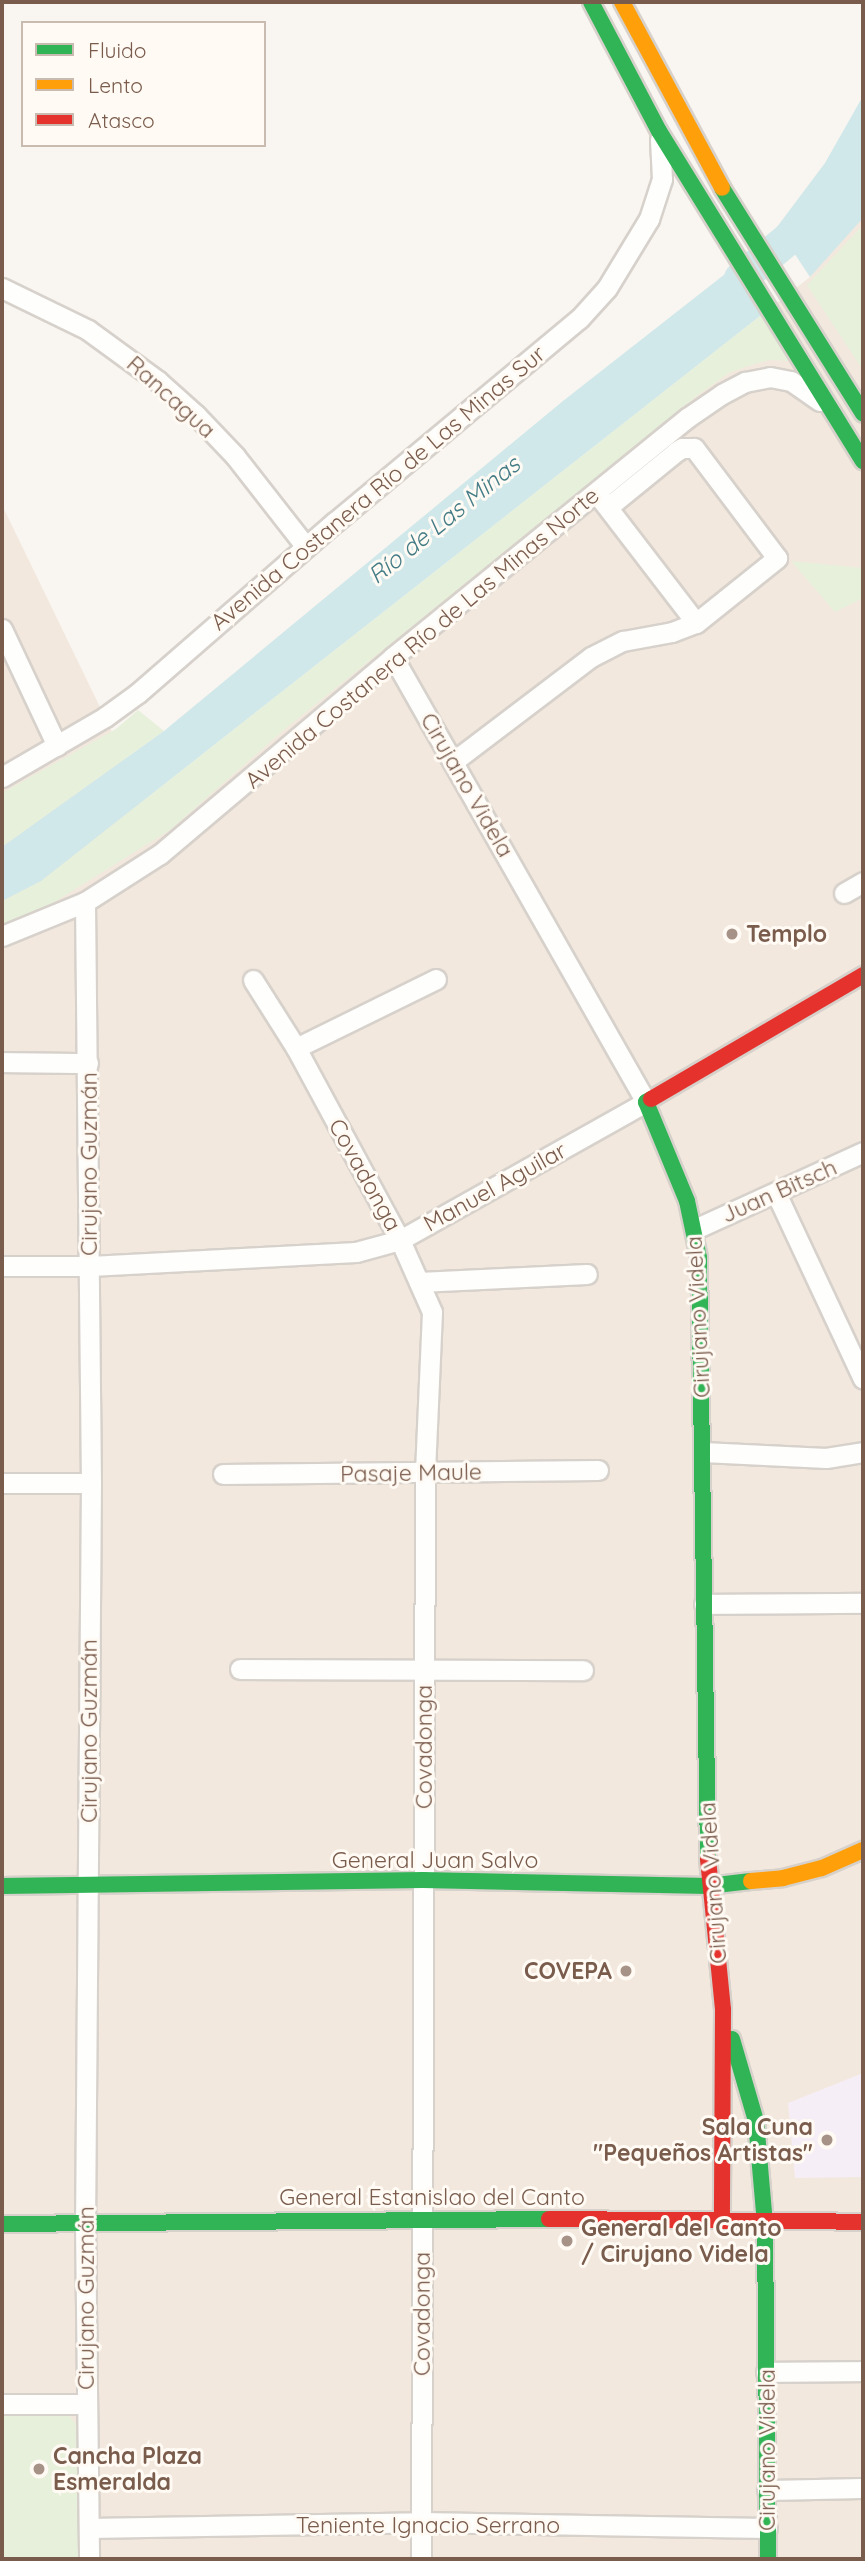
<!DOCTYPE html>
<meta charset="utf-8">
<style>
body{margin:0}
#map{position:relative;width:865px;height:2561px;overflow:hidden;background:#f9f5f0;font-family:Quicksand,sans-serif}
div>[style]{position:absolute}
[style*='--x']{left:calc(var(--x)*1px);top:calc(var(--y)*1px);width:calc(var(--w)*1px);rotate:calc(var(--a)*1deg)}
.residential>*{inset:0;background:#f2e8de}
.education>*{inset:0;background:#f6eef6}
.green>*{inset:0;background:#e7f0db}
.water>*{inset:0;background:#d0e8ea}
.river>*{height:33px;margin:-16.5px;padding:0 16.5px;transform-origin:16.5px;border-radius:16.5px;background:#d0e8ea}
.roads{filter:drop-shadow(2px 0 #d7d1cb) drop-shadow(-2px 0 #d7d1cb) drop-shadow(0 2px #d7d1cb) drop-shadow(0 -2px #d7d1cb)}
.street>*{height:19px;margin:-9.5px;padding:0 9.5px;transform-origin:9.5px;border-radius:9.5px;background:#fefefd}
.fast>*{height:16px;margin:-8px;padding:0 8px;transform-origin:8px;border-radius:8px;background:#30b455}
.slow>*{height:16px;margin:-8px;padding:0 8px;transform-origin:8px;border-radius:8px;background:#ff9f0a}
.jam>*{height:16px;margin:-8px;padding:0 8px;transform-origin:8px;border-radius:8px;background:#e5322d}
.dots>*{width:19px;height:19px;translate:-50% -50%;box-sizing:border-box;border:4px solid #fffaf3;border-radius:50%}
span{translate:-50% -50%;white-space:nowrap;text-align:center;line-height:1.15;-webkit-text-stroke:6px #fffaf3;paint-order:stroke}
.street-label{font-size:23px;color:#7a5c4d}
.poi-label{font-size:23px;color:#7a5c4d;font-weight:700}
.left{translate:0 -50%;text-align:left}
.right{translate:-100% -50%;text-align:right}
.water-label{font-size:24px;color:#437c86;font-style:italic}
.frame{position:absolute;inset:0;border:4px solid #7a5c4d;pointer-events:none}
.legend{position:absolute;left:21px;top:21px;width:245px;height:126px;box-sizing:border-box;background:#fffaf3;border:2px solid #cabbb1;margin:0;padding:9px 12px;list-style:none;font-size:21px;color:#7a5c4d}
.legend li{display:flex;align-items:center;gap:14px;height:35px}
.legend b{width:35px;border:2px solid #cabbb1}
</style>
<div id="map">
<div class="residential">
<div style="clip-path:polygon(863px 207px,863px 2559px,2px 2559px,2px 505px,146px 802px,810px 277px)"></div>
</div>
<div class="education">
<div style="clip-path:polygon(863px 2073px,863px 2177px,795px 2178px,788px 2103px)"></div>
</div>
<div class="green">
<div style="clip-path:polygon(863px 225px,863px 370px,807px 285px)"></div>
<div style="clip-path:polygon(765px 312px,790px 361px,770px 360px,751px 365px,729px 373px,694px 398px,285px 729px,170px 830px,48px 906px,2px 927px,2px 901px,41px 881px)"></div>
<div style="clip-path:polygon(791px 561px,863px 568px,863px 598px,835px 612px)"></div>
<div style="clip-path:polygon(138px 710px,164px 731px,2px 847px,2px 793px,116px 729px)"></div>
<div style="clip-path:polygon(64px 2409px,80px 2429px,79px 2559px,2px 2559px,2px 2410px)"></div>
</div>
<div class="water">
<div style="clip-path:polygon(863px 96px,863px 218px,810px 277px,777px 227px,825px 163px)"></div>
<div style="clip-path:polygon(734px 267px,765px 312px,41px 881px,2px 901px,2px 847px,164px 731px,563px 401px)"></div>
</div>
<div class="river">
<div style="--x:740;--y:278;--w:97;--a:-39.6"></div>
<div style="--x:815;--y:216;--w:82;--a:-54"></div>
</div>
<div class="roads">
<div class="street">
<div style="--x:2;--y:288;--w:96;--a:26"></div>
<div style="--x:88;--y:330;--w:87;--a:36.1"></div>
<div style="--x:158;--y:381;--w:51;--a:41.8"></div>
<div style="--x:196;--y:415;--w:57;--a:46.4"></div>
<div style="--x:235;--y:456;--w:115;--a:52"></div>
<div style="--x:601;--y:499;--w:156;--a:52.5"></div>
<div style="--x:2;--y:629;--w:129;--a:64.8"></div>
<div style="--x:454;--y:761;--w:172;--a:-37.2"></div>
<div style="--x:591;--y:657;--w:36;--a:-27"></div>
<div style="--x:623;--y:641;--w:50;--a:-10.4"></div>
<div style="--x:672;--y:632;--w:26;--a:-21"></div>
<div style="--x:696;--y:623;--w:104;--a:-38.7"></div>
<div style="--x:777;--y:558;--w:138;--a:-127"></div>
<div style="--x:694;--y:448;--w:12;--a:180"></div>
<div style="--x:682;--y:448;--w:6;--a:149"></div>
<div style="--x:677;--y:451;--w:89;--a:140.9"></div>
<div style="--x:2;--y:777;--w:119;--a:-30.2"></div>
<div style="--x:105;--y:717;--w:41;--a:-36"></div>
<div style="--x:138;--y:693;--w:261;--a:-41"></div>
<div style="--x:335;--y:522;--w:317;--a:-39.8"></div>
<div style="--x:579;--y:319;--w:42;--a:-47.9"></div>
<div style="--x:607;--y:288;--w:81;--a:-58.7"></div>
<div style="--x:649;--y:219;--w:42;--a:-72"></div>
<div style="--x:662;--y:179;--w:40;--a:-92.9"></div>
<div style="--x:844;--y:893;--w:22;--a:-30"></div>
<div style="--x:85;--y:902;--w:581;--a:89.41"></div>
<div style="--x:91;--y:1483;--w:742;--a:90.46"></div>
<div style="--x:85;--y:2225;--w:334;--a:89.3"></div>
<div style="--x:2;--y:936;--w:90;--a:-22.3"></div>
<div style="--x:85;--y:902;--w:89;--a:-32.6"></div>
<div style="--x:160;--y:854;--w:305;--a:-40.2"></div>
<div style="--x:393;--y:657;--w:379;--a:-39.1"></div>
<div style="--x:687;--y:418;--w:42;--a:-34.4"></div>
<div style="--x:722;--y:394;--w:26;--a:-28"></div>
<div style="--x:745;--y:382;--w:25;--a:-11"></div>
<div style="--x:770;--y:377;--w:21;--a:11"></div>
<div style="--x:791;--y:381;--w:35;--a:35"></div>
<div style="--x:253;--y:980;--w:80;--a:57.7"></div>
<div style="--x:296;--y:1048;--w:218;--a:61.6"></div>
<div style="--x:400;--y:1240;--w:79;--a:66"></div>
<div style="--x:432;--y:1312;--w:161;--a:92.5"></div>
<div style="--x:425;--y:1473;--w:1086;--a:90.21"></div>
<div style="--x:296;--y:1048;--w:156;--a:-26.2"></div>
<div style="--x:2;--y:1062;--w:86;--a:0.7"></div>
<div style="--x:776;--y:1193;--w:205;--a:64.9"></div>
<div style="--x:695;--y:1229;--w:185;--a:-24.6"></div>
<div style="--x:2;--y:1266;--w:88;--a:0"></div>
<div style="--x:90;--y:1266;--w:266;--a:-3"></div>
<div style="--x:356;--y:1252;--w:46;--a:-15.3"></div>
<div style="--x:400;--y:1240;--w:282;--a:-29.3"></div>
<div style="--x:646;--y:1102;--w:512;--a:-119.62"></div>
<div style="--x:419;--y:1282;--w:168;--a:-2.7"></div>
<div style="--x:703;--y:1452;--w:123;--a:2.8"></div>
<div style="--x:826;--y:1458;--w:37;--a:-9"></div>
<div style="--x:223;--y:1474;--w:375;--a:-0.6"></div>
<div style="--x:2;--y:1483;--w:89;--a:0"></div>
<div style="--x:704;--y:1604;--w:159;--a:-0.4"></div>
<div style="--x:240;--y:1669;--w:343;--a:0.2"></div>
<div style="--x:766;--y:2372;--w:97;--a:-0.6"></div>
<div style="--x:2;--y:2404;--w:84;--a:0"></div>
<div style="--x:767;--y:2490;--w:96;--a:-1.2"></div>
<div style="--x:89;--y:2528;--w:332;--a:-1"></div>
<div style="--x:421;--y:2522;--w:346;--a:1"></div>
</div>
<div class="fast">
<div style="--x:591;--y:2;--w:146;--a:62.2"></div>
<div style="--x:659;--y:131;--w:388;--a:58.3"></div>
<div style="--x:722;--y:188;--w:266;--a:58"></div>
<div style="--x:651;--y:1099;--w:6;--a:149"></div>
<div style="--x:646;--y:1102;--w:107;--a:67.5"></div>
<div style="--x:687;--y:1201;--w:58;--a:78.1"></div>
<div style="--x:699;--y:1258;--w:601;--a:89.14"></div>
<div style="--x:2;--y:1886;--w:421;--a:-0.8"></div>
<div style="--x:423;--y:1880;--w:285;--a:1.2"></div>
<div style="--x:708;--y:1886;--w:43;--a:-6.6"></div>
<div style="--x:732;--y:2039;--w:85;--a:73.7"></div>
<div style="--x:756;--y:2121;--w:102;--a:85"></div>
<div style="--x:765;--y:2223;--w:336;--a:89.5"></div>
<div style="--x:2;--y:2224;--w:547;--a:-0.52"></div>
</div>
<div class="slow">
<div style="--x:622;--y:2;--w:211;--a:61.7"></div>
<div style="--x:751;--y:1881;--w:32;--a:-5"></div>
<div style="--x:783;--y:1878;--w:40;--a:-14.4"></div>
<div style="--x:822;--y:1868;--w:45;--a:-23.7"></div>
</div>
<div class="jam">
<div style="--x:651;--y:1099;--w:246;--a:-30.3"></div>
<div style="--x:708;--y:1859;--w:152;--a:84.3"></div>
<div style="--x:723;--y:2010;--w:210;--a:90.3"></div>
<div style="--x:549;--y:2219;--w:314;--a:0.5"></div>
</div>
</div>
<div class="dots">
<div style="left:732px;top:934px;background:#a69286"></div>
<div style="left:626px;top:1971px;background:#a69286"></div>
<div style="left:827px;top:2140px;background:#a69286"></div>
<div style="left:567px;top:2241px;background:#a69286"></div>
<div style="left:39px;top:2469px;background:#a69286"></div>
</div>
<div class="street-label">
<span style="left:171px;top:397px;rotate:42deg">Rancagua</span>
<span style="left:378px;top:488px;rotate:-40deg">Avenida Costanera Río de Las Minas Sur</span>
<span style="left:422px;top:638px;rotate:-40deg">Avenida Costanera Río de Las Minas Norte</span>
<span style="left:467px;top:785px;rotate:60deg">Cirujano Videla</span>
<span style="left:89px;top:1164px;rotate:-90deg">Cirujano Guzmán</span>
<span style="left:365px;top:1175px;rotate:61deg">Covadonga</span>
<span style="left:495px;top:1187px;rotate:-29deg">Manuel Aguilar</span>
<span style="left:779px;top:1191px;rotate:-24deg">Juan Bitsch</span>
<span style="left:698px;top:1317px;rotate:-93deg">Cirujano Videla</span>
<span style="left:411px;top:1473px;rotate:-1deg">Pasaje Maule</span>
<span style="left:89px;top:1731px;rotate:-90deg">Cirujano Guzmán</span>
<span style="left:424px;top:1747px;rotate:-90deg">Covadonga</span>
<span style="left:435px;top:1860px">General Juan Salvo</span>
<span style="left:713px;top:1883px;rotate:-94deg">Cirujano Videla</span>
<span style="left:432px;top:2197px">General Estanislao del Canto</span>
<span style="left:86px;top:2298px;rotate:-90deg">Cirujano Guzmán</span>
<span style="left:422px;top:2314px;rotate:-90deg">Covadonga</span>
<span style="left:767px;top:2450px;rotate:-90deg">Cirujano Videla</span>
<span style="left:428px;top:2525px">Teniente Ignacio Serrano</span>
</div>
<div class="poi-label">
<span class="left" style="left:746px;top:934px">Templo</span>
<span class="right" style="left:612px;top:1971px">COVEPA</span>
<span class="right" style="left:813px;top:2140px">Sala Cuna<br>"Pequeños Artistas"</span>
<span class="left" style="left:581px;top:2241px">General del Canto<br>/ Cirujano Videla</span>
<span class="left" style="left:53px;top:2469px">Cancha Plaza<br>Esmeralda</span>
</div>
<div class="water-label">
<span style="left:444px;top:520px;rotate:-39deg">Río de Las Minas</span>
</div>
<div class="frame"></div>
<ul class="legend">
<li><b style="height:9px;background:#30b455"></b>Fluido</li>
<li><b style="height:9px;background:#ff9f0a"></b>Lento</li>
<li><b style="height:9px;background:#e5322d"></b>Atasco</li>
</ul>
</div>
